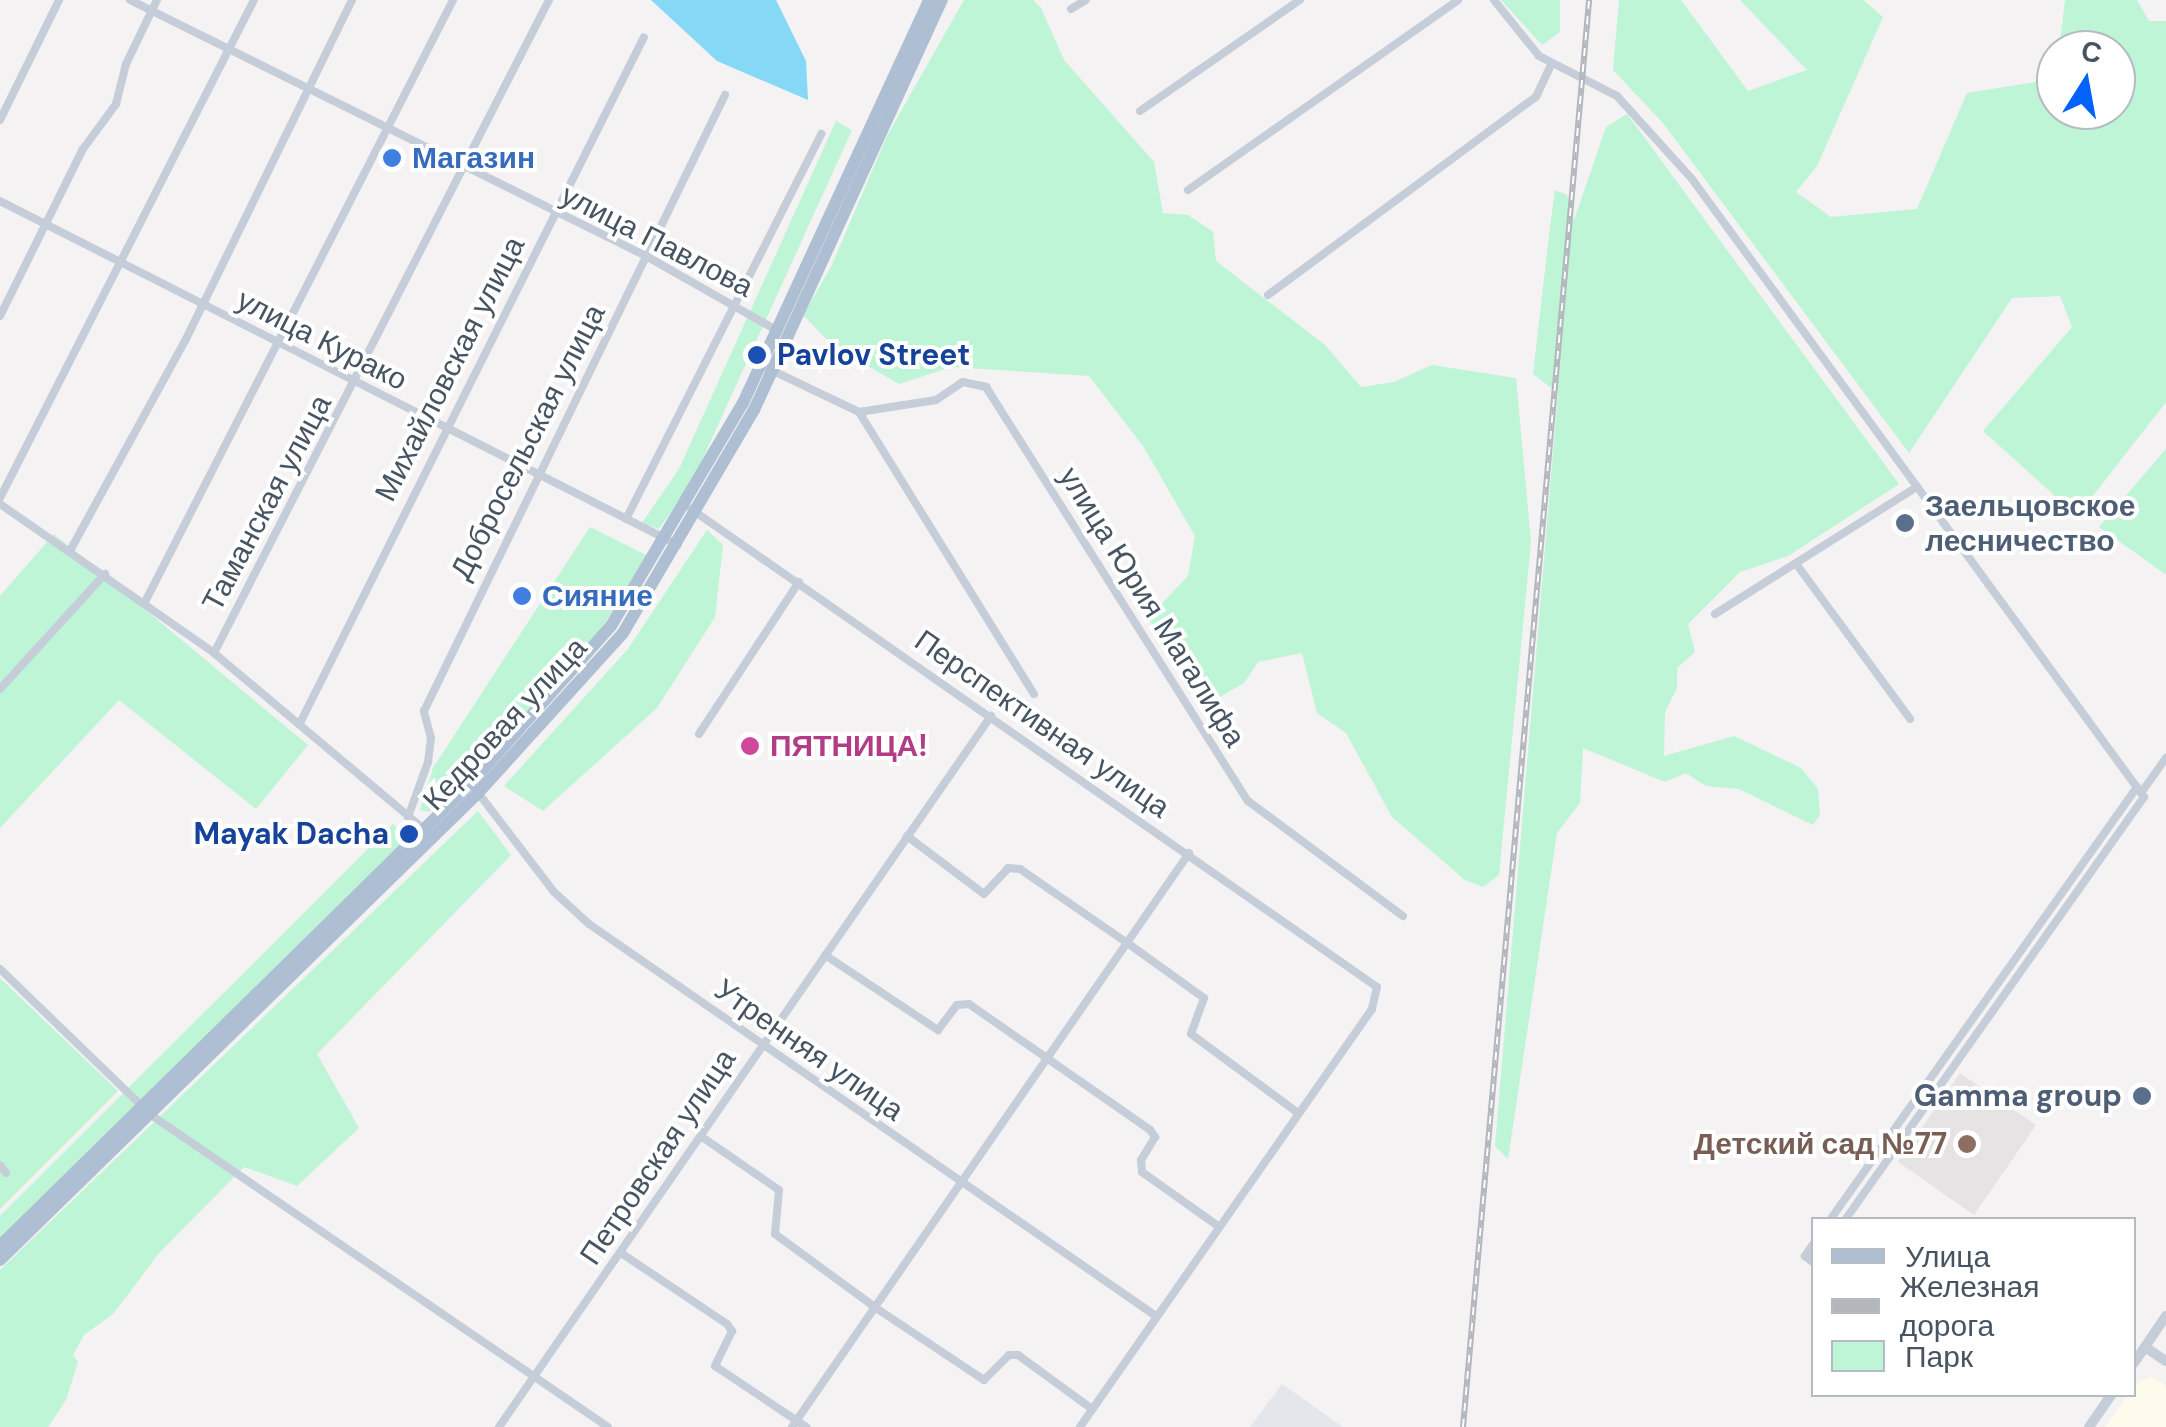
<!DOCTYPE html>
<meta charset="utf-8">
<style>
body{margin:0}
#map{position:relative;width:2166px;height:1427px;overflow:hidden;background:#f4f2f2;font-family:"DM Sans",sans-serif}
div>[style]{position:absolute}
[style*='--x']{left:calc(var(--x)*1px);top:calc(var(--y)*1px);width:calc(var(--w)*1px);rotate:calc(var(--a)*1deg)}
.commercial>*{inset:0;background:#fefaec}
.education>*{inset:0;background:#e5e3e4}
.airport>*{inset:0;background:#e3e6ea}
.green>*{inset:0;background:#bdf5d6}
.water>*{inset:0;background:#85d9f7}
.minor>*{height:8px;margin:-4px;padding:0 4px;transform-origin:4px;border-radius:4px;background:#c4cdd8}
.tertiary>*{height:10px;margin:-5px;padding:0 5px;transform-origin:5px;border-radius:5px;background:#c4cdd8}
.primary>*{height:12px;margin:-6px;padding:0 6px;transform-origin:6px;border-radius:6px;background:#afbfd3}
.rail>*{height:6px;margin-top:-3px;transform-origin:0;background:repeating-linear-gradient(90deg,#fff 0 8px,#b3b6bd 0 16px);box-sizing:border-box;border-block:2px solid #b3b6bd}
.dots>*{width:28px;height:28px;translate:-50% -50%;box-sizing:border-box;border:5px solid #fff;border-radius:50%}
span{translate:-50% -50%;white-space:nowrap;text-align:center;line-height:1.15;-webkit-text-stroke:8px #fff;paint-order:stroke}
.shop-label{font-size:30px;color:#366cbe;font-weight:700}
.left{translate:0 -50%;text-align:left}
.street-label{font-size:30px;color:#475462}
.transit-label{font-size:30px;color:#164399;font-weight:700}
.right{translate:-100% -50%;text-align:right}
.service-label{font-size:30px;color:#4e5e75;font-weight:700}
.hotel-label{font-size:30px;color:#b23c85;font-weight:700}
.education-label{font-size:30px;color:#785e54;font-weight:700}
.legend{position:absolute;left:1811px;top:1217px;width:325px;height:180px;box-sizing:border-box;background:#fff;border:2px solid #b5bbc0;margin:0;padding:12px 18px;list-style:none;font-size:30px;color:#475462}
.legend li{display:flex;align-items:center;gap:20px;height:50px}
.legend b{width:50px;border:2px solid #b5bbc0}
.north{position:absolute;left:2036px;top:30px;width:100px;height:100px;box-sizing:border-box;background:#fff;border:2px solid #b5bbc0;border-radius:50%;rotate:11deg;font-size:28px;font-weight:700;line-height:40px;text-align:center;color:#475462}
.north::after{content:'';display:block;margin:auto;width:35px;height:45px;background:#0462fc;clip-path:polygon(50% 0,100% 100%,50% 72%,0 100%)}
</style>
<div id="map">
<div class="commercial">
<div style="clip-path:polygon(2152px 1376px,2166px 1386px,2166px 1427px,2105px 1427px,2137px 1382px)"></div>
</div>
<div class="education">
<div style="clip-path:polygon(1960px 1073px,2036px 1125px,1974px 1215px,1898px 1162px)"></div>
</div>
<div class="airport">
<div style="clip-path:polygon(1282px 1384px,1343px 1427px,1250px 1427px)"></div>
</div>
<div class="green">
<div style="clip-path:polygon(964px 0,1033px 0,1041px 8px,1064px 60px,1154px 162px,1163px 213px,1188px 215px,1213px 232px,1216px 261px,1325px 345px,1361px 387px,1394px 382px,1432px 365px,1516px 378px,1531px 542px,1499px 875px,1483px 887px,1465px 880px,1392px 817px,1346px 733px,1317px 713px,1302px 653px,1258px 662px,1244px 683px,1213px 701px,1196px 689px,1148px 618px,1188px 576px,1195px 536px,1143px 446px,1089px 376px,951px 367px,899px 384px,833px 346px,803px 315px,831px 267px,887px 136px)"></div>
<div style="clip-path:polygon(1501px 0,1560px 0,1560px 32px,1542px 45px)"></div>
<div style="clip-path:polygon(1619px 0,1681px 0,1748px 91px,1807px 70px,1740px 0,1863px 0,1883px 17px,1817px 166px,1796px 192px,1831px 217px,1917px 209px,1967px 93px,2054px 79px,2056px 70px,2056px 110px,2116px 110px,2116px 50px,2059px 50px,2065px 0,2137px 0,2149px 21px,2166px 21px,2166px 402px,2077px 516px,1983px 431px,2072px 327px,2060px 296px,2012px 298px,1909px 453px,1663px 123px,1613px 70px)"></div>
<div style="clip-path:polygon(1627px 114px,1899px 484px,1788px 556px,1740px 572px,1688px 624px,1695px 652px,1677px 668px,1677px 688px,1665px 712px,1664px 756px,1734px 736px,1801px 768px,1818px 789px,1820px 815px,1813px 825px,1739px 789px,1706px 786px,1686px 773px,1665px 782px,1583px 748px,1580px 803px,1557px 833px,1508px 1159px,1495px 1146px,1558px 393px,1533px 374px,1550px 227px,1555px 190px,1567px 195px,1574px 220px,1606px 127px)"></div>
<div style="clip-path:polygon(836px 121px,852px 130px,694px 478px,659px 529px,642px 523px,679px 469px)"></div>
<div style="clip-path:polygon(2166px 449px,2166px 573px,2165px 574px,2099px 527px)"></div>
<div style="clip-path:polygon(590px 527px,650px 557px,594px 639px,513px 732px,429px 812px,420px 810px,433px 768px)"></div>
<div style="clip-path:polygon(707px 530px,723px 545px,715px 617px,657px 708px,543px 811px,504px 786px,628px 649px)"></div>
<div style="clip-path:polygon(54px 534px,308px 745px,256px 809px,119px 700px,0 828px,0 596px)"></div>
<div style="clip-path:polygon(478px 811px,511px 855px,317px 1054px,359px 1128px,297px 1186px,244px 1167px,160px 1252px,113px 1314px,84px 1335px,73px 1355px,78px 1362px,66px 1400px,48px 1427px,0 1427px,0 1270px)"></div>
<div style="clip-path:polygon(393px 824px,411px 840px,0 1242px,0 1216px)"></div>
<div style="clip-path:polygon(0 978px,118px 1091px,0 1209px)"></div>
</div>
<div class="water">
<div style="clip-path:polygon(651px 0,776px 0,806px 61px,808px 100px,717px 61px)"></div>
</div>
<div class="minor">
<div style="--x:130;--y:0;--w:576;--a:26.39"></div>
<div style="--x:646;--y:256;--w:150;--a:29.6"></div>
<div style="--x:1494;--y:0;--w:72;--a:51.2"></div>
<div style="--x:1539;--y:56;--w:88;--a:27.1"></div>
<div style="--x:1617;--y:96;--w:112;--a:47.9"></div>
<div style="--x:1692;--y:179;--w:766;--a:53.82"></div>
<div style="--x:2144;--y:797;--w:518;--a:125.25"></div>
<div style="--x:1071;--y:9;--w:17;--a:-31"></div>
<div style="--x:1140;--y:111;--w:195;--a:-34.8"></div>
<div style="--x:0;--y:120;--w:134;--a:-63.8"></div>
<div style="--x:1188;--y:190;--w:330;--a:-35.1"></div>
<div style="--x:0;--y:201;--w:760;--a:26.9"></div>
<div style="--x:1268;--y:295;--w:333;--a:-36.5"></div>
<div style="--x:1536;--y:97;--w:35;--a:-65"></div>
<div style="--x:0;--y:316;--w:186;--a:-63.6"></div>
<div style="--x:83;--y:149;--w:56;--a:-53.7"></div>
<div style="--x:116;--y:104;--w:41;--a:-76"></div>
<div style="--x:126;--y:64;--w:71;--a:-64.2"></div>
<div style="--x:761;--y:365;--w:109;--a:25.6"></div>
<div style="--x:859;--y:412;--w:332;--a:58.2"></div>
<div style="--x:859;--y:412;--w:78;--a:-8.9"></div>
<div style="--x:936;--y:400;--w:32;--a:-34"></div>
<div style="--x:963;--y:382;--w:24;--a:12"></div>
<div style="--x:986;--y:387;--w:490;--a:57.7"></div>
<div style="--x:1248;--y:801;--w:193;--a:36.6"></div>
<div style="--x:0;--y:498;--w:559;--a:-62.98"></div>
<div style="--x:0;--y:504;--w:261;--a:34.8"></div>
<div style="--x:214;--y:653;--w:277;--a:40"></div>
<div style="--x:691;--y:509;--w:836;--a:34.87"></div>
<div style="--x:1377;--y:987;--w:23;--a:103"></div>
<div style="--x:1372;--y:1009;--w:510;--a:124.94"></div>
<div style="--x:626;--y:519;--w:432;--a:-63.1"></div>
<div style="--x:71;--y:549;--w:237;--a:-61.3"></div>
<div style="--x:185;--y:341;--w:380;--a:-63.9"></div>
<div style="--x:1797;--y:565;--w:191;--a:53.7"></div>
<div style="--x:145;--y:602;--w:676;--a:-62.9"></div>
<div style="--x:1715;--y:614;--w:239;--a:-32.2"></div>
<div style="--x:214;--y:653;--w:734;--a:-62.84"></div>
<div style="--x:0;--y:689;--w:156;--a:-47.6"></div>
<div style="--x:300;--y:723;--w:767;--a:-63.37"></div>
<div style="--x:699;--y:734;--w:182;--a:-56.7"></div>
<div style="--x:476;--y:790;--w:128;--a:52.6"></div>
<div style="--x:554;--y:892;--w:47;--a:42.4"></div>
<div style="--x:589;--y:924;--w:689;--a:34.66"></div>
<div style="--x:2141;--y:793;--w:43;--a:-54.5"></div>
<div style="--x:408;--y:817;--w:59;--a:-70"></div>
<div style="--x:428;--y:762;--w:24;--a:-83"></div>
<div style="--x:431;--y:738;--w:28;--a:-105"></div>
<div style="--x:424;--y:711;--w:686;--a:-63.96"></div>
<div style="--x:907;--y:836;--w:96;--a:37"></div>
<div style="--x:984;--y:894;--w:35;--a:-47"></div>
<div style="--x:1008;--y:868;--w:12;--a:5"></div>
<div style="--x:1020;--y:869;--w:129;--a:34.6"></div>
<div style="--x:1126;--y:942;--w:96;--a:35.7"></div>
<div style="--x:1204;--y:998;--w:38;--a:110"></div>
<div style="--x:1191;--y:1034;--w:133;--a:36.4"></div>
<div style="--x:825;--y:955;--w:136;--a:33.6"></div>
<div style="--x:938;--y:1030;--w:31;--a:-53"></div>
<div style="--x:957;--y:1005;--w:12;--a:-5"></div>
<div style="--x:969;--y:1004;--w:221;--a:34.8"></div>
<div style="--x:1150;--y:1130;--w:9;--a:54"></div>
<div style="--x:1155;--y:1137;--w:27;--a:121"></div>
<div style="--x:1141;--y:1160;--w:12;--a:85"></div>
<div style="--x:1142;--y:1172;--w:93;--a:35.4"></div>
<div style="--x:0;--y:969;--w:210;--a:44"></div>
<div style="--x:151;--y:1115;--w:553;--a:34.32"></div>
<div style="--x:702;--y:1137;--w:93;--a:34.5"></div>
<div style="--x:779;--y:1190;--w:44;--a:95.2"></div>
<div style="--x:775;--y:1234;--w:125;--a:36.2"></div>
<div style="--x:876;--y:1308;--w:130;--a:33.7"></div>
<div style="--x:984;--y:1380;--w:35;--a:-45"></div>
<div style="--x:1009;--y:1355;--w:9;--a:0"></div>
<div style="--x:1018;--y:1355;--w:92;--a:36.1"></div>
<div style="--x:0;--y:1165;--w:10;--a:53"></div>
<div style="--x:1830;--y:1220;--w:531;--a:-54.66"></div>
<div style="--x:1814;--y:1243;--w:16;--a:125"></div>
<div style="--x:1805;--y:1256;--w:11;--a:38"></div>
<div style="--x:621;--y:1253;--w:128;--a:33.8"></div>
<div style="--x:727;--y:1324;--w:9;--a:54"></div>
<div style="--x:732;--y:1331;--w:39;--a:116"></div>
<div style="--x:715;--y:1366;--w:110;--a:33.8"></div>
<div style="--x:499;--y:1427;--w:865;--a:-55.32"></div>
<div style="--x:792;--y:1427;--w:698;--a:-55.33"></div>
</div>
<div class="tertiary">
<div style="--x:2145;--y:1347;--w:25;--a:34"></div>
<div style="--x:2134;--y:1363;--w:57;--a:-55.8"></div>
<div style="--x:2089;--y:1427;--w:40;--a:-55.1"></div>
</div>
<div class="primary">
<div style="--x:0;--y:1246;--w:660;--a:-44.51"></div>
<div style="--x:471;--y:783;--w:210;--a:-48.3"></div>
<div style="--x:611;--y:626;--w:259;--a:-59.4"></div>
<div style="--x:743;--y:403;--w:444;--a:-65.2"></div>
<div style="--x:0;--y:1260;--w:668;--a:-44.33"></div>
<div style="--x:478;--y:793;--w:216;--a:-47.8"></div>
<div style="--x:623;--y:633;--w:259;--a:-59.6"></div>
<div style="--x:754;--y:410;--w:451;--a:-65.4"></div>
</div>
<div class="rail">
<div style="--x:1463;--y:1427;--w:1433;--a:-84.95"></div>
</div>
<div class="dots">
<div style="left:392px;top:158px;background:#3f7fe0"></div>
<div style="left:757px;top:355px;background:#1a4fb4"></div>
<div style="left:1905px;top:523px;background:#5c6f8a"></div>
<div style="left:522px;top:596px;background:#3f7fe0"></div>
<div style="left:750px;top:746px;background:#d1479c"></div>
<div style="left:409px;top:834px;background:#1a4fb4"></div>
<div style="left:2142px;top:1096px;background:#5c6f8a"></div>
<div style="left:1967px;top:1144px;background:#8d6e63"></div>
</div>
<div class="shop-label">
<span class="left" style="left:412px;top:158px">Магазин</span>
<span class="left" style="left:542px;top:596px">Сияние</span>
</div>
<div class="street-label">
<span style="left:657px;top:241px;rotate:27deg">улица Павлова</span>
<span style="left:322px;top:340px;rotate:27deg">улица Курако</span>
<span style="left:450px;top:369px;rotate:-63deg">Михайловская улица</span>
<span style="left:528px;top:442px;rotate:-63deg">Добросельская улица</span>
<span style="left:267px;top:503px;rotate:-62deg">Таманская улица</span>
<span style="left:1152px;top:607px;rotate:58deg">улица Юрия Магалифа</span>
<span style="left:505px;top:724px;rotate:-47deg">Кедровая улица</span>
<span style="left:1042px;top:724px;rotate:35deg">Перспективная улица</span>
<span style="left:809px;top:1050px;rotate:35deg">Утренняя улица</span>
<span style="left:658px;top:1157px;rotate:-56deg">Петровская улица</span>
</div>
<div class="transit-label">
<span class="left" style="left:777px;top:355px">Pavlov Street</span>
<span class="right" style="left:389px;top:834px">Mayak Dacha</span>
</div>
<div class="service-label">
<span class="left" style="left:1925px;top:523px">Заельцовское<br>лесничество</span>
<span class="right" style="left:2122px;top:1096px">Gamma group</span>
</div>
<div class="hotel-label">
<span class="left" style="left:770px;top:746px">ПЯТНИЦА!</span>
</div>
<div class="education-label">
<span class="right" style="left:1947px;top:1144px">Детский сад №77</span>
</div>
<ul class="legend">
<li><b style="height:12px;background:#afbfd3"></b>Улица</li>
<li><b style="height:12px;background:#b3b6bd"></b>Железная дорога</li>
<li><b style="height:28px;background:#bdf5d6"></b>Парк</li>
</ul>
<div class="north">С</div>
</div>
